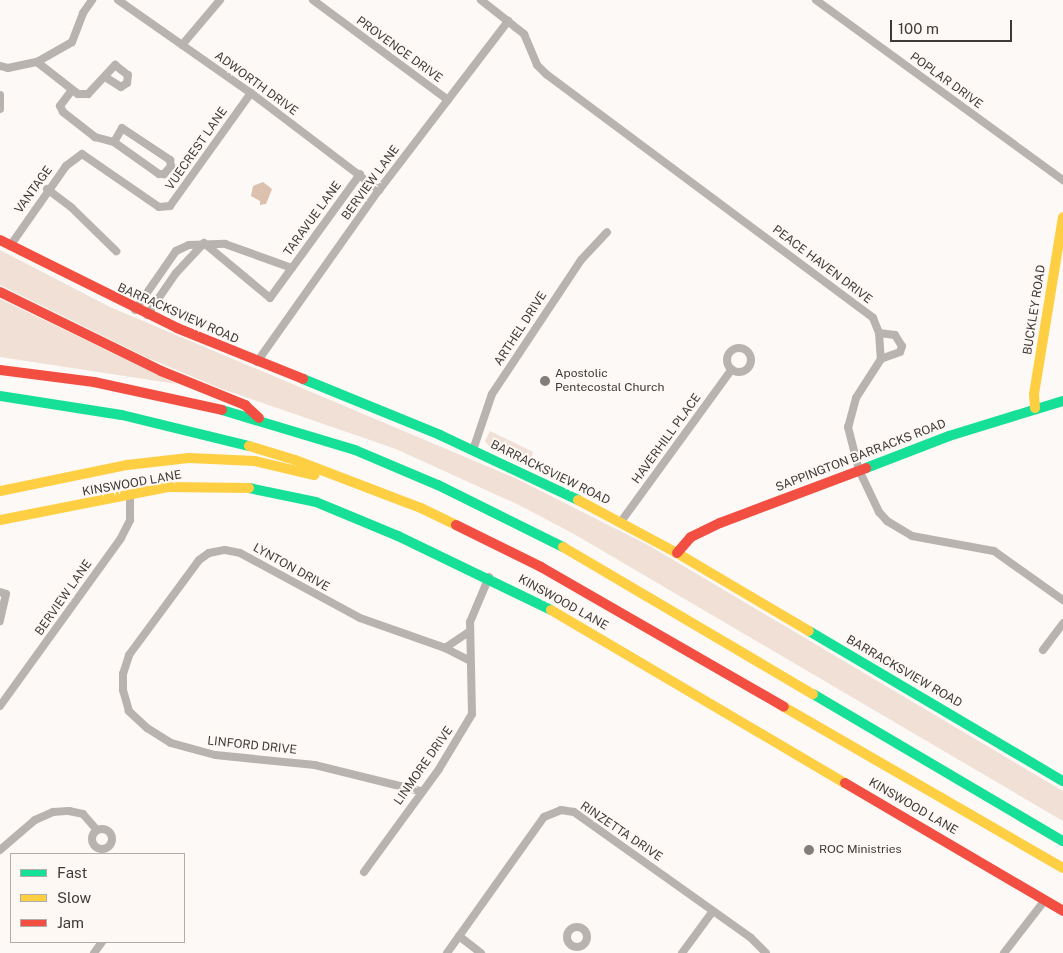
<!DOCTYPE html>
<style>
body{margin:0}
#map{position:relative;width:1063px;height:953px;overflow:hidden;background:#fcf9f6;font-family:"Public Sans",sans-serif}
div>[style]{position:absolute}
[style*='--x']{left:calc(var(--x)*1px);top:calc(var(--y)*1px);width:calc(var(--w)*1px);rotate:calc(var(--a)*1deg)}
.green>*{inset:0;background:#f0e0d5}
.water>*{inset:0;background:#dcc1ae}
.street>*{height:8px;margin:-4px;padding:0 4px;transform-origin:4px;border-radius:4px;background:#b9b3af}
.street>.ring{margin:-4px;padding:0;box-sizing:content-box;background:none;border:8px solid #b9b3af;border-radius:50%}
.fast>*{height:10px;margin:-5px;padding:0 5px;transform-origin:5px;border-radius:5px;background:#16e098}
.slow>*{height:10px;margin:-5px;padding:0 5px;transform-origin:5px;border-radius:5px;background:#ffcf43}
.jam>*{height:10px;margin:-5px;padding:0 5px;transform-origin:5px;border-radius:5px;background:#f24e42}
.dots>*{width:14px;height:14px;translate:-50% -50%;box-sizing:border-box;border:2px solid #fef8f4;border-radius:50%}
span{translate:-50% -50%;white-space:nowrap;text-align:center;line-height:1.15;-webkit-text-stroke:4px #fef8f4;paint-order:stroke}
.street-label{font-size:12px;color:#3d3a39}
.poi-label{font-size:12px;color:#3d3a39}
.left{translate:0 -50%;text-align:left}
.legend{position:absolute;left:10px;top:853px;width:175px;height:90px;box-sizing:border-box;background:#fef8f4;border:1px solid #b1aca9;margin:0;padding:6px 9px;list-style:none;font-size:15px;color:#3d3a39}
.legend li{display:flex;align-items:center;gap:10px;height:25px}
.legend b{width:25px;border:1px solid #b1aca9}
.scale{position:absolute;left:890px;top:20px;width:122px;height:22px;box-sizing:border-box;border:2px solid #3d3a39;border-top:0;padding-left:6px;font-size:15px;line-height:18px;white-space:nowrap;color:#3d3a39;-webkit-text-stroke:4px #fef8f4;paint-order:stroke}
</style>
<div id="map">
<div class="green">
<div style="clip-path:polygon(0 250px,110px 307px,515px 478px,648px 545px,1063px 791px,1063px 821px,574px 534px,519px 505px,396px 449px,222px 389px,148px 358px,0 285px)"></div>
<div style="clip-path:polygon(0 299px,177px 384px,0 357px)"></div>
<div style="clip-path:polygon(490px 431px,533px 452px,531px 460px,521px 463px,491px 449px,485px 441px)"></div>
</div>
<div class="water">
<div style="clip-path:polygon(263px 182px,272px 189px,266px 204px,260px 205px,260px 201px,251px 196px,253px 186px)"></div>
</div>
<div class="street">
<div style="--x:118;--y:0;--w:162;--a:35"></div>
<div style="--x:251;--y:93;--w:161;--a:37.2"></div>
<div style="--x:313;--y:0;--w:168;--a:36.5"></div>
<div style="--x:481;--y:0;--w:55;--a:38.3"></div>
<div style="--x:524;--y:34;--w:34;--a:67"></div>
<div style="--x:537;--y:65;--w:13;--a:45"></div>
<div style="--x:546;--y:74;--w:408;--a:36.7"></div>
<div style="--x:873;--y:318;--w:16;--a:68"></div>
<div style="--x:879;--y:333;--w:26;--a:86"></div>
<div style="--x:881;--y:359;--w:46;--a:122.7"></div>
<div style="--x:856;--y:398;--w:30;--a:105"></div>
<div style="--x:848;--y:427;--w:44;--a:75.7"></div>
<div style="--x:859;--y:470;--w:47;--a:64.5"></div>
<div style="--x:879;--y:512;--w:12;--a:48"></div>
<div style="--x:887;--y:521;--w:29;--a:31"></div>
<div style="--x:912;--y:536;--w:83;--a:10.4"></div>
<div style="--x:994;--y:551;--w:85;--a:35.4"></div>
<div style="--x:816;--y:0;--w:306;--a:36.1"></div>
<div style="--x:182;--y:45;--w:59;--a:-49.8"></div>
<div style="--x:37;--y:62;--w:52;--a:38"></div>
<div style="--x:78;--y:94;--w:10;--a:0"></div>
<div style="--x:88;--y:94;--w:40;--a:-47"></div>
<div style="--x:115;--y:65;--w:16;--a:38"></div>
<div style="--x:128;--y:75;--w:8;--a:97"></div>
<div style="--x:127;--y:83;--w:7;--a:146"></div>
<div style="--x:121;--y:87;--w:19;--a:-148"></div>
<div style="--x:0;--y:66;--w:8;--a:14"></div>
<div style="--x:8;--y:68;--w:30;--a:-12"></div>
<div style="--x:37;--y:62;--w:40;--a:-29.7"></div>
<div style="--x:72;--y:42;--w:31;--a:-69"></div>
<div style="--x:83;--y:13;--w:16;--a:-55"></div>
<div style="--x:72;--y:90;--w:20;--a:127"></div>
<div style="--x:60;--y:106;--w:7;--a:63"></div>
<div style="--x:63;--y:112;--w:41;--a:38"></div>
<div style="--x:95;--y:137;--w:20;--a:15"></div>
<div style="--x:114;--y:142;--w:16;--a:-60"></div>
<div style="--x:122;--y:128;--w:58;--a:33.7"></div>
<div style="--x:170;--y:160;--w:6;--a:81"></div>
<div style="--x:171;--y:166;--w:11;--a:131"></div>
<div style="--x:164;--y:174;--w:5;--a:180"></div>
<div style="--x:159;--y:174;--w:55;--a:-144.6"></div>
<div style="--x:0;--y:95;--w:14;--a:90"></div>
<div style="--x:47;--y:189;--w:31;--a:37"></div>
<div style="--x:72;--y:208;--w:62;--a:44.3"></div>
<div style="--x:204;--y:243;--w:86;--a:39.8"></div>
<div style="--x:270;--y:298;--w:37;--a:-54"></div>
<div style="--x:10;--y:246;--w:98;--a:-55"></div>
<div style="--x:66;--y:166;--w:20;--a:-37"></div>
<div style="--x:82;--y:154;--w:93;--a:34.5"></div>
<div style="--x:159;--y:207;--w:11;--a:-5"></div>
<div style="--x:170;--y:206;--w:139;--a:-54.4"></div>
<div style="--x:135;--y:310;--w:72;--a:-55.2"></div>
<div style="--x:176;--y:251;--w:14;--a:-25"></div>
<div style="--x:189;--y:245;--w:36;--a:-2"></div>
<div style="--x:225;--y:244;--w:71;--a:19.7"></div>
<div style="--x:292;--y:268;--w:116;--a:-54.1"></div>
<div style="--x:147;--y:315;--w:51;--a:-55.4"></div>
<div style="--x:176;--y:273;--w:41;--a:-47"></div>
<div style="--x:879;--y:333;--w:16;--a:7"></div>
<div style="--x:895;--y:335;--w:13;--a:58"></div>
<div style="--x:902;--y:346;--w:6;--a:108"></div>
<div style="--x:900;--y:352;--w:20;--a:160"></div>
<div class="ring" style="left:727px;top:348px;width:16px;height:16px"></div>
<div style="--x:257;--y:362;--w:211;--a:-54.7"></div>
<div style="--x:379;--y:190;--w:213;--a:-52.6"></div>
<div style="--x:473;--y:450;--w:59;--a:-71.3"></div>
<div style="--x:492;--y:394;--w:161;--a:-56.4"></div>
<div style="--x:581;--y:260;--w:38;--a:-47"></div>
<div style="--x:620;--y:523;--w:190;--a:-54"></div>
<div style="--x:0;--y:592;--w:6;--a:18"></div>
<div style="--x:6;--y:594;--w:28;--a:103"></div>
<div style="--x:445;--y:648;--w:29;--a:-34"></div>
<div style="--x:1043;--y:650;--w:34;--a:-53"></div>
<div style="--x:0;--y:706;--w:207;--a:-54.2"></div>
<div style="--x:121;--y:538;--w:20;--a:-63"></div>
<div style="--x:130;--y:520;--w:24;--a:-90"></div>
<div style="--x:420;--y:791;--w:108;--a:-166.1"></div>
<div style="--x:315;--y:765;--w:100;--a:-174.3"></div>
<div style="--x:215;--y:755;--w:46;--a:-164.7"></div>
<div style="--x:171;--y:743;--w:28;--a:-148"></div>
<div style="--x:147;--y:728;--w:25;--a:-137"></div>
<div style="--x:129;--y:711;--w:22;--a:-106"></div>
<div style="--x:123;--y:690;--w:16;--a:-90"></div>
<div style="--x:123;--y:674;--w:20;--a:-72"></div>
<div style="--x:129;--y:655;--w:118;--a:-53.6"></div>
<div style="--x:199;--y:560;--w:12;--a:-35"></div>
<div style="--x:209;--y:553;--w:16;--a:-11"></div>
<div style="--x:225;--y:550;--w:15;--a:11"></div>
<div style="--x:240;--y:553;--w:136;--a:28.4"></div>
<div style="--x:360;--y:618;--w:90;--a:19.4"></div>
<div style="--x:445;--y:648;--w:28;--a:27"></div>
<div class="ring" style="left:92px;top:829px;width:12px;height:12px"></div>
<div style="--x:0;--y:850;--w:46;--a:-40.6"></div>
<div style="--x:35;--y:820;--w:20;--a:-24"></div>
<div style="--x:53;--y:812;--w:16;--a:-4"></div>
<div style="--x:69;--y:811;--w:14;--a:12"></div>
<div style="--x:83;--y:814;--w:21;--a:49"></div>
<div style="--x:364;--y:872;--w:127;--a:-53.9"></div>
<div style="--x:439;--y:769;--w:64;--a:-59"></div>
<div style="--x:472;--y:714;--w:92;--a:-91.2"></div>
<div style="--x:470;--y:622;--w:49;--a:-67.1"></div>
<div class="ring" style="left:567px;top:927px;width:12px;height:12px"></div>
<div style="--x:459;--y:936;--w:28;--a:38"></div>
<div style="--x:94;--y:953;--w:14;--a:-54"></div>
<div style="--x:447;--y:953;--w:167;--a:-54.5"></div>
<div style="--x:544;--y:817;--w:18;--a:-22"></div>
<div style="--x:561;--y:810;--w:13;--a:9"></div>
<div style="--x:574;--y:812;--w:217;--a:35.4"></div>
<div style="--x:751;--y:938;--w:21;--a:45"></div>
<div style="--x:682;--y:953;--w:52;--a:-53.6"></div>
<div style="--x:1004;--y:953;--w:67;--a:-52.3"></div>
</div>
<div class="fast">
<div style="--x:303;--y:379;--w:148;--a:22.2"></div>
<div style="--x:440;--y:435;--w:153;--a:25.2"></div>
<div style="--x:0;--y:396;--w:123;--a:8.9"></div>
<div style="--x:122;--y:415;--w:131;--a:13.7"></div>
<div style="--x:222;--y:410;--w:139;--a:16.7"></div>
<div style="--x:355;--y:450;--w:90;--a:22.9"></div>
<div style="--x:438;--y:485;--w:140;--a:26.4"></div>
<div style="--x:866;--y:468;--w:89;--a:-21.1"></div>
<div style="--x:949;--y:436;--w:119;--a:-17.1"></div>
<div style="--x:249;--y:488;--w:68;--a:11.8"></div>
<div style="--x:316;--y:502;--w:89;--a:22.5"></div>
<div style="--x:398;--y:536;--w:170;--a:25.8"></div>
<div style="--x:809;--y:631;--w:295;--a:30.6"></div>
<div style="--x:813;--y:694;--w:290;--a:30.5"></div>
</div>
<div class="slow">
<div style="--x:1035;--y:408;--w:14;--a:-94"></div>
<div style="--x:1034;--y:394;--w:179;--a:-80.7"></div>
<div style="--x:249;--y:446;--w:48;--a:16.9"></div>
<div style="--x:295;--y:460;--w:135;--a:20.9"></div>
<div style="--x:421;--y:508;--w:39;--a:26"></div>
<div style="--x:0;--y:491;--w:130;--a:-11.6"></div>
<div style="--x:127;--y:465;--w:62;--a:-6.4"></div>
<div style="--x:189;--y:458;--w:66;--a:2.6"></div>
<div style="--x:255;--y:461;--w:61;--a:13.3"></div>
<div style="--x:578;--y:500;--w:112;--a:28.2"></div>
<div style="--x:677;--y:553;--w:153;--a:30.6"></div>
<div style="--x:0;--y:520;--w:171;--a:-11.1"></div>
<div style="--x:168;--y:487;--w:81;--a:0.7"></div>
<div style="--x:563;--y:547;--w:290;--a:30.5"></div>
<div style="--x:551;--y:610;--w:341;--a:30.5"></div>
<div style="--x:784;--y:707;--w:322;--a:30"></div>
</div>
<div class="jam">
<div style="--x:0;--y:240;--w:198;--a:26.4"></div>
<div style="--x:177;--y:328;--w:136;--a:22"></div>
<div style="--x:0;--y:292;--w:179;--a:26.1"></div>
<div style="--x:161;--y:371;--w:91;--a:22"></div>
<div style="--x:245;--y:405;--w:19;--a:43"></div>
<div style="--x:0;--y:370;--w:95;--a:7.3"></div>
<div style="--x:94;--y:382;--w:131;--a:12.3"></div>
<div style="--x:456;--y:525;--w:95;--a:26.3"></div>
<div style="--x:541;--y:567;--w:280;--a:29.9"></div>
<div style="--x:677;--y:553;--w:21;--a:-49"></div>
<div style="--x:691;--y:537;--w:32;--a:-26"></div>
<div style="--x:720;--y:523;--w:156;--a:-20.6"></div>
<div style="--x:845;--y:783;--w:253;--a:30.4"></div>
</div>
<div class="dots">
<div style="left:545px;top:381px;background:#807d7b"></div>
<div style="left:809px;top:850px;background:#807d7b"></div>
</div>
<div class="street-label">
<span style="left:399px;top:50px;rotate:36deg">PROVENCE DRIVE</span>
<span style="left:946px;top:81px;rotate:36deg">POPLAR DRIVE</span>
<span style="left:256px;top:84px;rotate:36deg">ADWORTH DRIVE</span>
<span style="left:197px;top:149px;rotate:-55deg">VUECREST LANE</span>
<span style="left:371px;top:183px;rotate:-54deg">BERVIEW LANE</span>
<span style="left:34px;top:190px;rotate:-54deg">VANTAGE</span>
<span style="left:313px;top:219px;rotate:-54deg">TARAVUE LANE</span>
<span style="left:822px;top:265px;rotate:37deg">PEACE HAVEN DRIVE</span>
<span style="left:1035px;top:310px;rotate:-81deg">BUCKLEY ROAD</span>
<span style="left:178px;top:314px;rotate:24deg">BARRACKSVIEW ROAD</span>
<span style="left:521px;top:329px;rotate:-57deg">ARTHEL DRIVE</span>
<span style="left:667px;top:439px;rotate:-54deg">HAVERHILL PLACE</span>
<span style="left:861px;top:456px;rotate:-21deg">SAPPINGTON BARRACKS ROAD</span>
<span style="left:550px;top:473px;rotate:26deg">BARRACKSVIEW ROAD</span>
<span style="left:132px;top:484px;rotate:-10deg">KINSWOOD LANE</span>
<span style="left:291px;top:568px;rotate:29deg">LYNTON DRIVE</span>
<span style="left:64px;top:598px;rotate:-55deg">BERVIEW LANE</span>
<span style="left:563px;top:603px;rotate:29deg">KINSWOOD LANE</span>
<span style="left:904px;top:672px;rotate:30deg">BARRACKSVIEW ROAD</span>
<span style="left:252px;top:746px;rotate:6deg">LINFORD DRIVE</span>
<span style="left:424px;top:766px;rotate:-55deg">LINMORE DRIVE</span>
<span style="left:913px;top:807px;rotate:30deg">KINSWOOD LANE</span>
<span style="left:621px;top:832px;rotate:34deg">RINZETTA DRIVE</span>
</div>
<div class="poi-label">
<span class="left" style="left:555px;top:381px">Apostolic<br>Pentecostal Church</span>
<span class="left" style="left:819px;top:850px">ROC Ministries</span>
</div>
<ul class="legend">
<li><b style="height:6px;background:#16e098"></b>Fast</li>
<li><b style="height:6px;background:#ffcf43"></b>Slow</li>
<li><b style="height:6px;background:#f24e42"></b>Jam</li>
</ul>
<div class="scale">100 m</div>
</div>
